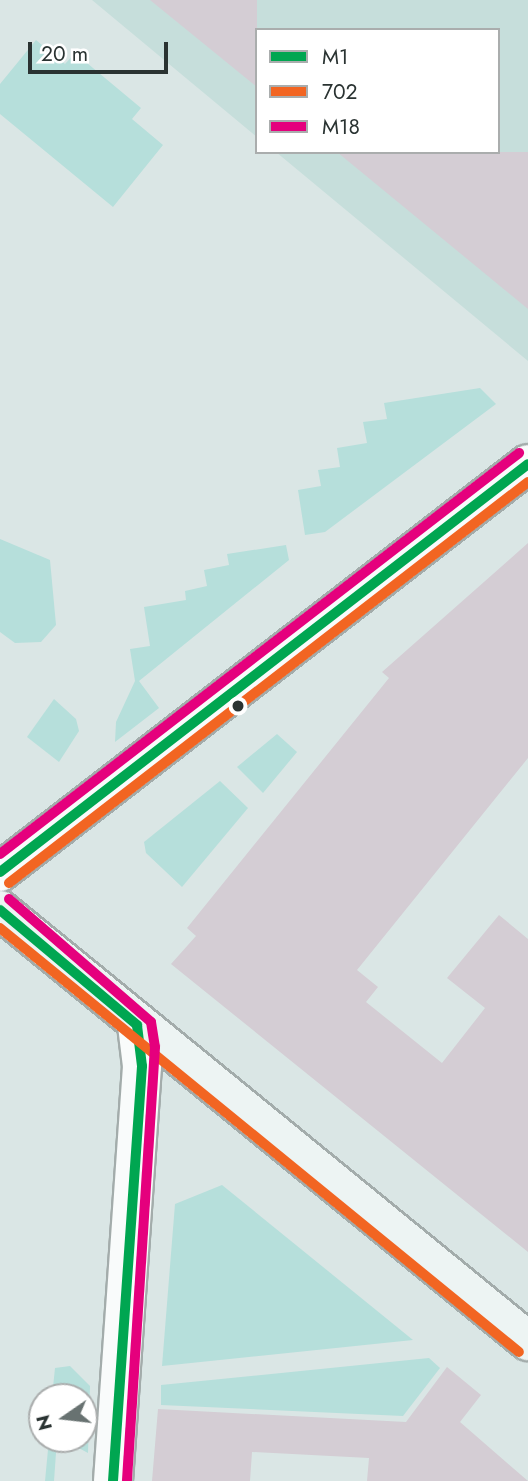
<!DOCTYPE html>
<style>
body{margin:0}
#map{position:relative;width:528px;height:1481px;overflow:hidden;background:#dae6e5;font-family:Jost,sans-serif}
div>[style]{position:absolute}
[style*='--x']{left:calc(var(--x)*1px);top:calc(var(--y)*1px);width:calc(var(--w)*1px);rotate:calc(var(--a)*1deg)}
.built>*{inset:0;background:#c6dedb}
.green>*{inset:0;background:#b6dfdb}
.building>*{inset:0;background:#d4cdd4}
.roads{filter:drop-shadow(2px 0 #a3acab) drop-shadow(-2px 0 #a3acab) drop-shadow(0 2px #a3acab) drop-shadow(0 -2px #a3acab)}
.tertiary>*{height:38px;margin:-19px;padding:0 19px;transform-origin:19px;border-radius:19px;background:#f9fbfb}
.secondary>*{height:38px;margin:-19px;padding:0 19px;transform-origin:19px;border-radius:19px;background:#edf4f3}
.bus-1>*{height:10px;margin:-5px;padding:0 5px;transform-origin:5px;border-radius:5px;background:#00a651}
.bus-2>*{height:10px;margin:-5px;padding:0 5px;transform-origin:5px;border-radius:5px;background:#f26522}
.bus-3>*{height:10px;margin:-5px;padding:0 5px;transform-origin:5px;border-radius:5px;background:#e5007d}
.dots>*{width:19px;height:19px;translate:-50% -50%;box-sizing:border-box;border:4px solid #fff;border-radius:50%}
span{translate:-50% -50%;white-space:nowrap;text-align:center;line-height:1.15;-webkit-text-stroke:5px #fff;paint-order:stroke}
.legend{position:absolute;left:255px;top:28px;width:245px;height:126px;box-sizing:border-box;background:#fff;border:2px solid #aaadad;margin:0;padding:9px 12px;list-style:none;font-size:21px;color:#2a3332}
.legend li{display:flex;align-items:center;gap:14px;height:35px}
.legend b{width:35px;border:2px solid #aaadad}
.north{position:absolute;left:28px;top:1383px;width:70px;height:70px;box-sizing:border-box;background:#fff;border:2px solid #aaadad;border-radius:50%;rotate:256deg;font-size:19px;font-weight:700;line-height:28px;text-align:center;color:#2a3332}
.north::after{content:'';display:block;margin:auto;width:24px;height:32px;background:#687271;clip-path:polygon(50% 0,100% 100%,50% 72%,0 100%)}
.scale{position:absolute;left:28px;top:42px;width:140px;height:32px;box-sizing:border-box;border:4px solid #2a3332;border-top:0;padding-left:9px;font-size:21px;line-height:24px;white-space:nowrap;color:#2a3332;-webkit-text-stroke:5px #fff;paint-order:stroke}
</style>
<div id="map">
<div class="built">
<div style="clip-path:polygon(92px 0,528px 0,528px 361px,276px 152px,498px 152px,498px 30px,257px 30px,257px 137px)"></div>
</div>
<div class="green">
<div style="clip-path:polygon(36px 40px,65px 64px,75px 53px,141px 108px,132px 119px,163px 145px,113px 207px,0 114px,0 84px)"></div>
<div style="clip-path:polygon(480px 388px,496px 404px,325px 532px,305px 535px,298px 490px,321px 486px,318px 470px,340px 467px,337px 448px,367px 443px,363px 422px,387px 419px,384px 403px)"></div>
<div style="clip-path:polygon(0 539px,50px 560px,56px 625px,41px 642px,15px 643px,0 632px)"></div>
<div style="clip-path:polygon(286px 545px,289px 560px,139px 681px,159px 708px,115px 742px,116px 722px,135px 681px,130px 649px,150px 646px,144px 607px,186px 600px,185px 591px,207px 586px,204px 570px,229px 565px,227px 554px)"></div>
<div style="clip-path:polygon(54px 699px,76px 719px,79px 731px,59px 762px,27px 737px)"></div>
<div style="clip-path:polygon(277px 734px,297px 752px,263px 793px,237px 767px)"></div>
<div style="clip-path:polygon(220px 781px,248px 808px,182px 887px,146px 853px,144px 842px)"></div>
<div style="clip-path:polygon(222px 1185px,413px 1340px,162px 1366px,175px 1204px)"></div>
<div style="clip-path:polygon(429px 1358px,440px 1368px,403px 1416px,161px 1405px,161px 1385px)"></div>
<div style="clip-path:polygon(70px 1366px,90px 1386px,88px 1453px,62px 1439px,84px 1439px,84px 1397px,52px 1397px,55px 1368px)"></div>
<div style="clip-path:polygon(49px 1439px,57px 1439px,54px 1481px,45px 1481px)"></div>
</div>
<div class="building">
<div style="clip-path:polygon(150px 0,257px 0,257px 87px)"></div>
<div style="clip-path:polygon(337px 152px,528px 152px,528px 309px)"></div>
<div style="clip-path:polygon(528px 543px,528px 758px,357px 970px,378px 987px,366px 1002px,442px 1063px,485px 1008px,447px 978px,499px 915px,528px 939px,528px 1252px,171px 964px,196px 936px,187px 928px,389px 678px,382px 672px)"></div>
<div style="clip-path:polygon(447px 1367px,481px 1395px,460px 1422px,528px 1481px,367px 1481px,369px 1458px,252px 1452px,250px 1481px,152px 1481px,158px 1409px,406px 1422px)"></div>
</div>
<div class="roads">
<div class="tertiary">
<div style="--x:0;--y:872;--w:667;--a:-37.69"></div>
<div style="--x:113;--y:1481;--w:416;--a:-86"></div>
<div style="--x:142;--y:1066;--w:41;--a:-97"></div>
</div>
<div class="secondary">
<div style="--x:0;--y:910;--w:682;--a:39.22"></div>
</div>
</div>
<div class="bus-1">
<div style="--x:0;--y:872;--w:667;--a:-37.69"></div>
<div style="--x:0;--y:910;--w:179;--a:40"></div>
<div style="--x:113;--y:1481;--w:416;--a:-86"></div>
<div style="--x:142;--y:1066;--w:41;--a:-97"></div>
</div>
<div class="bus-2">
<div style="--x:9;--y:883;--w:656;--a:-37.69"></div>
<div style="--x:0;--y:928;--w:670;--a:39.25"></div>
</div>
<div class="bus-3">
<div style="--x:0;--y:854;--w:656;--a:-37.69"></div>
<div style="--x:9;--y:899;--w:188;--a:40.9"></div>
<div style="--x:151;--y:1022;--w:25;--a:81"></div>
<div style="--x:155;--y:1047;--w:435;--a:93.7"></div>
</div>
<div class="dots">
<div style="left:238px;top:706px;background:#2a3332"></div>
</div>
<ul class="legend">
<li><b style="height:9px;background:#00a651"></b>M1</li>
<li><b style="height:9px;background:#f26522"></b>702</li>
<li><b style="height:9px;background:#e5007d"></b>M18</li>
</ul>
<div class="north">N</div>
<div class="scale">20 m</div>
</div>
